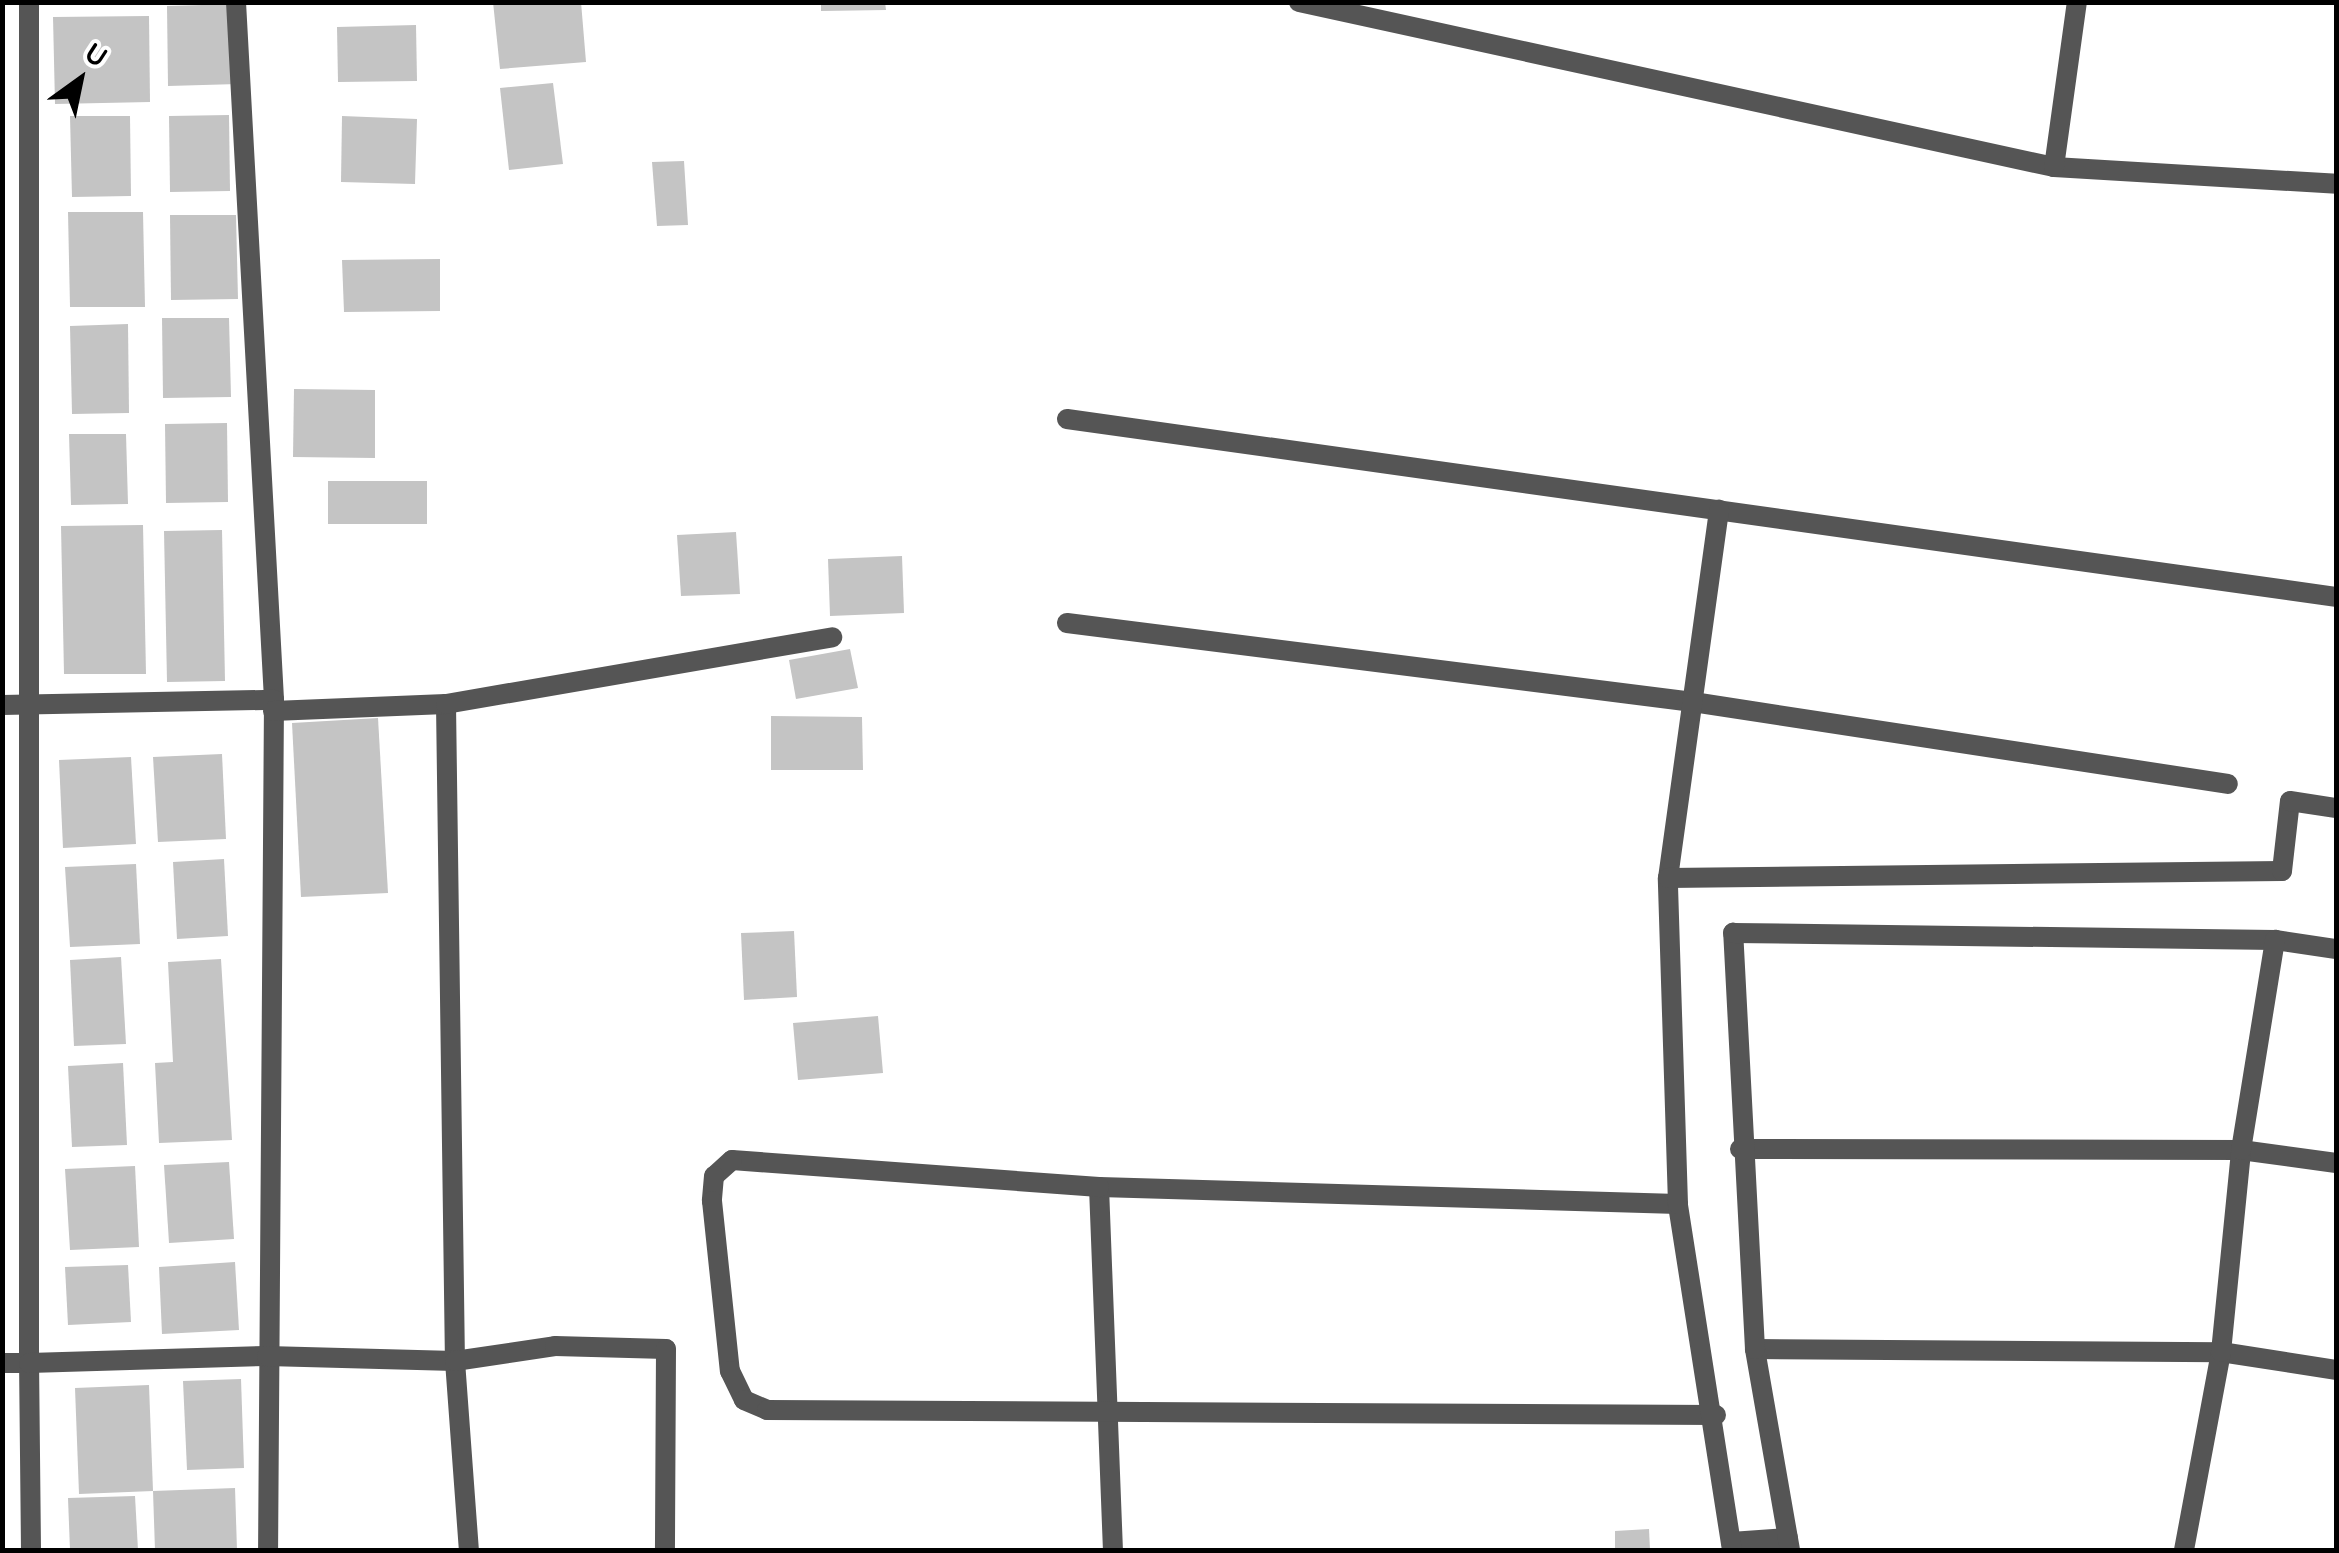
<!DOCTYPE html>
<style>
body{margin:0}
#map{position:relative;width:2339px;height:1553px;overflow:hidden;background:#fff;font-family:Quicksand,sans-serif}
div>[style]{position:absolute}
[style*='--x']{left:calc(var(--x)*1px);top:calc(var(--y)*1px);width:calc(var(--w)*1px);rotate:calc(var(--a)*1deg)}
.building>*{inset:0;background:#c4c4c4}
.street>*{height:20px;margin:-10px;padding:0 10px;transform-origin:10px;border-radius:10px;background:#555}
span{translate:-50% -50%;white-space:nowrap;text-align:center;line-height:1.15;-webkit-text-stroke:9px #fff;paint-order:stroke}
.frame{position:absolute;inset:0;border:5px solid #000;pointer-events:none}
.north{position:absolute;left:30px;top:30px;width:100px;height:100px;-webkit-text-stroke:8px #fff;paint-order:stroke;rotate:33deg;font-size:28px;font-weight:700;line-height:40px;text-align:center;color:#000}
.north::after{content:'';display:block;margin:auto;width:35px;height:45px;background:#000;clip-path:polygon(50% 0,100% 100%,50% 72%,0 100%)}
</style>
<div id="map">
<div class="building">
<div style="clip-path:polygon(493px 2px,581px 2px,586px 62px,500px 69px)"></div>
<div style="clip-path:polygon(821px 2px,885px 2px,886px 10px,821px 11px)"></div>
<div style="clip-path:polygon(237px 4px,238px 84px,168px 86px,167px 6px)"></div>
<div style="clip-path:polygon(149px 16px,150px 102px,55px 104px,53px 17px)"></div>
<div style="clip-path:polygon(416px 25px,417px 81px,338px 82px,337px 27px)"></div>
<div style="clip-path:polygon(553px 83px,563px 164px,509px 170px,500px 88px)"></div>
<div style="clip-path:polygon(229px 115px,230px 191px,170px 192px,169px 116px)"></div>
<div style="clip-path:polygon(70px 116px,130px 116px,131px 196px,72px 197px)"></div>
<div style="clip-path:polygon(342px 116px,417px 119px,415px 184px,341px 182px)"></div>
<div style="clip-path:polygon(684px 161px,688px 225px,657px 226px,652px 162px)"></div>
<div style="clip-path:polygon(68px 212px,143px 212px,145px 307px,70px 307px)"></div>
<div style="clip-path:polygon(170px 215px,236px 215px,238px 299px,171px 300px)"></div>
<div style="clip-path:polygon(440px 259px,440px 311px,344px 312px,342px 260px)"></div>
<div style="clip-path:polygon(162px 318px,229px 318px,231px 397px,163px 398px)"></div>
<div style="clip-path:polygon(128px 324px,129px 413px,72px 414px,70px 326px)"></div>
<div style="clip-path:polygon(294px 389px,375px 390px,375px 458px,293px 457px)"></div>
<div style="clip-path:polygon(227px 423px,228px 502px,166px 503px,165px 424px)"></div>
<div style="clip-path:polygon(69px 434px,126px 434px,128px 504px,71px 505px)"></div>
<div style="clip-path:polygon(328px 481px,427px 481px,427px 524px,328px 524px)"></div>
<div style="clip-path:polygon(143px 525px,146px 674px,64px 674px,61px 526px)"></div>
<div style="clip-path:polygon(222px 530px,225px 681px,167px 682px,164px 531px)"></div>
<div style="clip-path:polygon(736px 532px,740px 594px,681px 596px,677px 535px)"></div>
<div style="clip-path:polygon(902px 556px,904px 613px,830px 616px,828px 559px)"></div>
<div style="clip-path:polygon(850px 649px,858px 688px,796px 699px,789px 660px)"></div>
<div style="clip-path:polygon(771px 716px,862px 717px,863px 770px,771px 770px)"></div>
<div style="clip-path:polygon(378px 718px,388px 893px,301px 897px,292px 723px)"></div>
<div style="clip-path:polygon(222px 754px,226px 839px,158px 842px,153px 757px)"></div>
<div style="clip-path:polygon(131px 757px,136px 844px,63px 848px,59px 760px)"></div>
<div style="clip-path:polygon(224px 859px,228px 936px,177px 939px,173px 862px)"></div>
<div style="clip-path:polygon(136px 864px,140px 944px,70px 947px,65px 867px)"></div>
<div style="clip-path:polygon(794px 931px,797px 997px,744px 1000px,741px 933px)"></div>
<div style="clip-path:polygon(121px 957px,126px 1044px,74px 1046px,70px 960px)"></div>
<div style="clip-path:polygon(221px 959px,232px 1140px,159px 1143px,155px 1063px,173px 1062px,168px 962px)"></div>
<div style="clip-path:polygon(878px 1016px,883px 1073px,798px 1080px,793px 1023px)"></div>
<div style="clip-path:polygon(123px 1063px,127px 1145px,72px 1147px,68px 1066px)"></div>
<div style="clip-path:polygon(229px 1162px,234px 1239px,169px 1243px,164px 1165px)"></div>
<div style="clip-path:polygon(135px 1166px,139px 1247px,70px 1250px,65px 1169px)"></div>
<div style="clip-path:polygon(235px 1262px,239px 1330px,162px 1334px,159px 1267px)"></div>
<div style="clip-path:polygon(128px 1265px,131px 1322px,68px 1325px,65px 1267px)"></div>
<div style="clip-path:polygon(241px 1379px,244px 1468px,187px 1470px,183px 1381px)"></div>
<div style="clip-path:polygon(149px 1385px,153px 1491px,79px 1494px,75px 1388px)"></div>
<div style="clip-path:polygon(235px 1488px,237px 1550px,155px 1550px,153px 1491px)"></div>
<div style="clip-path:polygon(135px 1496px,138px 1550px,70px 1550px,68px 1498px)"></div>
<div style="clip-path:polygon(1649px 1529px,1650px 1550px,1615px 1550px,1615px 1531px)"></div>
</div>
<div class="street">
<div style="--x:236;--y:2;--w:699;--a:86.88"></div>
<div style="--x:274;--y:700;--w:850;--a:90.4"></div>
<div style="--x:1299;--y:2;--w:773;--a:12.33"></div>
<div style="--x:2054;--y:167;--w:283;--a:3.4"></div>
<div style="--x:2054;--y:167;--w:167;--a:-82.1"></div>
<div style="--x:1067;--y:419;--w:1281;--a:7.98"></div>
<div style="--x:1067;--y:623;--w:631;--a:7.19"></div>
<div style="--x:1693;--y:702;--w:541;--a:8.71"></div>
<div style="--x:446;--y:704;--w:657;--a:89.22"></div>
<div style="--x:455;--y:1361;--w:190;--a:85.8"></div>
<div style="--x:2;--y:705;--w:272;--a:-1.1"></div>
<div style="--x:273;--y:711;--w:173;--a:-2.3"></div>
<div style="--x:446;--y:704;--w:392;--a:-9.8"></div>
<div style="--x:1668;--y:878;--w:372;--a:-82.1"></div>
<div style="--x:1740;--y:1149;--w:501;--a:0.11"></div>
<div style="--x:2241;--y:1150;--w:96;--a:7.8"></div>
<div style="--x:1099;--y:1187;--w:363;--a:87.8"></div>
<div style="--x:1678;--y:1204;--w:579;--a:-178.32"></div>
<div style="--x:1099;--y:1187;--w:368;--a:-175.8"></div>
<div style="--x:732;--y:1160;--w:24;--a:138"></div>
<div style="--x:714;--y:1176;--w:25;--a:95"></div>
<div style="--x:712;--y:1201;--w:171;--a:84"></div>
<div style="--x:730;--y:1371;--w:32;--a:64"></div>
<div style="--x:744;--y:1400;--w:25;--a:23"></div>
<div style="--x:767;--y:1410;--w:949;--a:0.3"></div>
<div style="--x:1755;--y:1349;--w:466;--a:0.4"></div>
<div style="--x:2221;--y:1352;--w:116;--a:8.9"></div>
<div style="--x:2;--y:1363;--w:27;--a:0"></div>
<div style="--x:29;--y:1363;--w:1361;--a:-90"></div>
<div style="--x:1731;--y:1542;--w:57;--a:-4"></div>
<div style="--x:31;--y:1550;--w:187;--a:-90.6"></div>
<div style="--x:29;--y:1363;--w:238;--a:-1.7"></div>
<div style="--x:267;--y:1356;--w:188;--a:1.5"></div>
<div style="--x:455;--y:1361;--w:101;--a:-8.5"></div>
<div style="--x:555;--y:1346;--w:111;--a:1.5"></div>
<div style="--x:666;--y:1349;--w:201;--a:90.3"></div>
<div style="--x:1732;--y:1550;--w:350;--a:-98.9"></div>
<div style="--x:1678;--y:1204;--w:326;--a:-91.8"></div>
<div style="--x:1668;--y:878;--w:614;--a:-0.65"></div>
<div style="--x:2282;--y:871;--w:70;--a:-83.5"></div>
<div style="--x:2290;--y:801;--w:47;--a:8.7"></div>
<div style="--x:1790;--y:1550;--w:204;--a:-99.9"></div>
<div style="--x:1755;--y:1349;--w:417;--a:-93"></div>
<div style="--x:1733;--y:933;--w:542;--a:0.74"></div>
<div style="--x:2275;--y:940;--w:62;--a:8.4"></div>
<div style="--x:2184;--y:1550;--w:201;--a:-79.4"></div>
<div style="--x:2221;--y:1352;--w:203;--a:-84.3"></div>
<div style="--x:2241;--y:1150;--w:213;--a:-80.8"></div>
</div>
<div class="frame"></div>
<div class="north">U</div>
</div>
